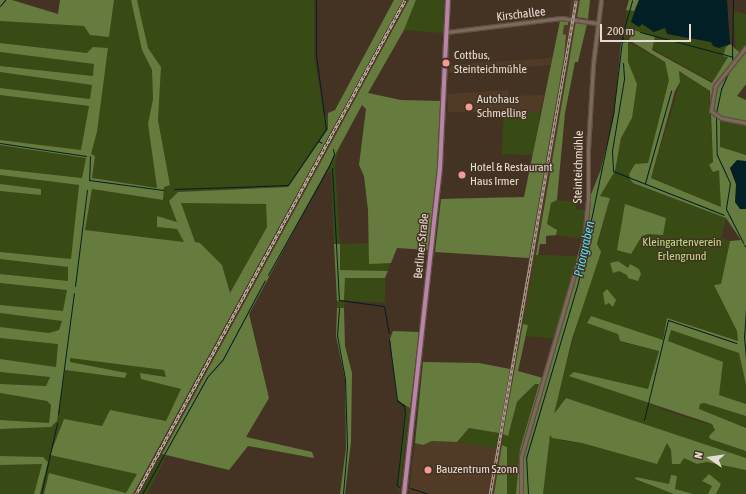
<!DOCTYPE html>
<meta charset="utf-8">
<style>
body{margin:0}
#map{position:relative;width:746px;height:494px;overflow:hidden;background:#443323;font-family:"Asap Condensed",sans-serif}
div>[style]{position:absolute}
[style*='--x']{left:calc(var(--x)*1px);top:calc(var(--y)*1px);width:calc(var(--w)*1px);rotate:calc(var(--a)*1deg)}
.built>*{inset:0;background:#513b26}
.green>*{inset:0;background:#394b15}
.forest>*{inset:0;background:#667c3f}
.water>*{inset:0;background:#011f24}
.stream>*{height:1px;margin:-0.5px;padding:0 0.5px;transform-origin:0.5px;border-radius:0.5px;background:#011f24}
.roads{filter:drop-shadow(1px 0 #5f5043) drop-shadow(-1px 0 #5f5043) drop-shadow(0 1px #5f5043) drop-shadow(0 -1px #5f5043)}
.minor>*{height:3px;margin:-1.5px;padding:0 1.5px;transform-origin:1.5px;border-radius:1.5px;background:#7c6958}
.major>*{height:4px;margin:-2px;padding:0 2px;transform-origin:2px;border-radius:2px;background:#ba84a8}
.rail>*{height:2.5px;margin-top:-1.25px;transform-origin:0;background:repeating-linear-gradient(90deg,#443323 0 3px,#aea195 0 6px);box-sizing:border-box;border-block:1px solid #aea195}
.dots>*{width:11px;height:11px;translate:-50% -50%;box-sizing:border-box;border:2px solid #443323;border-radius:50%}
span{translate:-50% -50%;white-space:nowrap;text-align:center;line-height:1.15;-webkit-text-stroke:3px #443323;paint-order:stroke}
.street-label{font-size:12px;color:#e7dcd3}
.poi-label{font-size:12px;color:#e7dcd3}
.left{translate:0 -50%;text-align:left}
.park-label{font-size:12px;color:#bbdd84}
.water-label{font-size:13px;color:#55dff6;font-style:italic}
.north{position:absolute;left:690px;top:438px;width:40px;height:40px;-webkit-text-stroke:3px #443323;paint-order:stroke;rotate:283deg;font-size:11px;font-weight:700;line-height:16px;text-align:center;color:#e7dcd3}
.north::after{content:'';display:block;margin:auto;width:14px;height:18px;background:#e7dcd3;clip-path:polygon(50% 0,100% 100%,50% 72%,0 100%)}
.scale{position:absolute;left:600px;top:24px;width:91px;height:18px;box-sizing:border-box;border:2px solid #e7dcd3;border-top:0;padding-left:5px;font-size:12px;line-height:14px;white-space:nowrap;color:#e7dcd3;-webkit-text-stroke:3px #443323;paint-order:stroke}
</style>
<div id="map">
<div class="built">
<div style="clip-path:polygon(403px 0,409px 0,140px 494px,133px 494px)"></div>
<div style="clip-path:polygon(571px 0,580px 0,494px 494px,409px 494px,415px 443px,423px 445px,432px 441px,457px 442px,496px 448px,564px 57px,564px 24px,568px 25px)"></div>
<div style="clip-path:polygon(552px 58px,551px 65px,449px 73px,449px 65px)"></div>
<div style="clip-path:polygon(508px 90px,509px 96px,544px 95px,540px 112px,448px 112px,448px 94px)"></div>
</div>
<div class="green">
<div style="clip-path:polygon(114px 0,131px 0,142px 50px,152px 70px,153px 99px,148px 124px,157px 188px,92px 178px,95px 156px,91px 154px,97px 132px,108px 48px,87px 53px,0 43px,0 21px,84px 26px,109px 37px)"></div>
<div style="clip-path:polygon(137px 0,314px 0,314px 56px,324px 116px,328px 116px,328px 129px,288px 187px,178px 192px,178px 222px,157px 216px,157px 227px,177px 229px,185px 242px,85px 230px,92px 189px,162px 200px,164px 187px,170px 184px,158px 120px,161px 67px,148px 48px)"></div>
<div style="clip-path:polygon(416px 0,444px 0,443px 33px,404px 30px)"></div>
<div style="clip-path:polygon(627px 10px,634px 11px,631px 22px,665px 28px,683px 38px,701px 39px,726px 47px,723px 55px,728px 57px,713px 82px,653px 49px,655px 37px,634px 30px,629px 39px,623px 38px)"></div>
<div style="clip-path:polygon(733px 11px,746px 14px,746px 46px,740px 53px,736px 49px)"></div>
<div style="clip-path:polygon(evenodd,628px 42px,665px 62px,669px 80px,648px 163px,635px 164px,629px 174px,633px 183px,726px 218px,721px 238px,730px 241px,721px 284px,714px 285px,737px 331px,738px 341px,667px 318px,663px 340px,591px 316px,587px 323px,618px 334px,620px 342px,659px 351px,648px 390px,574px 372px,672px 413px,712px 425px,716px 430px,710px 439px,746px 451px,746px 458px,566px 398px,553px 416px,610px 198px,600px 196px,615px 171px,621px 138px,632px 118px,637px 84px,628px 62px,628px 42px,618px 261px,628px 268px,630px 265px,641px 274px,638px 280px,619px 271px,618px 261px)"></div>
<div style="clip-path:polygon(0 52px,94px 64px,94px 76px,0 66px)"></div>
<div style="clip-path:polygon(679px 71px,709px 91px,713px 163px,719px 170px,722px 207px,651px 178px,680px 83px)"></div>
<div style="clip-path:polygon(0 72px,92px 85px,91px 99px,0 88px)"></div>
<div style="clip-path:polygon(0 95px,89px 106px,81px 150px,0 140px)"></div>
<div style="clip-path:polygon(504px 112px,540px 112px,533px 155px,502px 154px)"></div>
<div style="clip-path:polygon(720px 119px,746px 124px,746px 155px,720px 148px)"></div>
<div style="clip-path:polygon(0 145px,86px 157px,82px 178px,0 169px)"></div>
<div style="clip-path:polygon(340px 145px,335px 165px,340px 244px,369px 243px,370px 263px,391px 263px,388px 271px,340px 270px,340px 244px,334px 244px,331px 171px,324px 176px)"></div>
<div style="clip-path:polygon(0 175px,79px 185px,72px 259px,0 252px,0 191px,41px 194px,40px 189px,0 184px)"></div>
<div style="clip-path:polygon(557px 200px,577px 202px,576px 209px,585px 210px,582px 239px,556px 235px,557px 230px,547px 224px,551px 203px)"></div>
<div style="clip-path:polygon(180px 203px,266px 204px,267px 227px,230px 293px,222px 265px,195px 242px)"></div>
<div style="clip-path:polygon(536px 255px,578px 256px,576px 263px,579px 265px,558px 339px,526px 336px,528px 325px,523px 324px)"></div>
<div style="clip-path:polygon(0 259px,68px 267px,68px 282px,0 274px)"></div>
<div style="clip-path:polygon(345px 278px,385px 278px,385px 303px,345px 300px,344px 308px,337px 308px,337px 301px,344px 300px)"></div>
<div style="clip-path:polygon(0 283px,67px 290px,64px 312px,0 305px)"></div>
<div style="clip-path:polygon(0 313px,62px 321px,59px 330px,49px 333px,0 327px)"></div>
<div style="clip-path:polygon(671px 330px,739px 353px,746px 385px,746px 404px,719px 395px,668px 341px)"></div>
<div style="clip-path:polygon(0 338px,58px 343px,56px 367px,0 359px)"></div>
<div style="clip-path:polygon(70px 358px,164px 370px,166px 377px,140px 373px,182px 388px,167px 421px,110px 410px,102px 426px,64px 419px,51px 455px,138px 474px,126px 493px,49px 473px,44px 494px,40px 494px,48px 462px,43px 457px,0 456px,0 429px,51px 427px,57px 421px,65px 370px,125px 378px,127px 373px,70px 362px)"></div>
<div style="clip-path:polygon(0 372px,50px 377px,46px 386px,0 384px)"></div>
<div style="clip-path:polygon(535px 384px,539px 384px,520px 449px,516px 494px,507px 494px,507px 447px,502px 445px,503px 434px,508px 435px,517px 403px)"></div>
<div style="clip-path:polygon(0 393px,47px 401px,51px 405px,49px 423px,0 420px)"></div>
<div style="clip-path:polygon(704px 403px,746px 416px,746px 428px,699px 410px,700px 404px)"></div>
<div style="clip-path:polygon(405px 406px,410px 408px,399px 494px,397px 485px)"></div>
<div style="clip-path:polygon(469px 428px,499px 433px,496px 448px,457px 442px)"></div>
<div style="clip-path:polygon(550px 434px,563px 441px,582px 443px,657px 464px,667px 443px,671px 450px,697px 464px,707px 462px,746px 470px,746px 494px,716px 494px,721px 484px,712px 486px,708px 494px,693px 494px,674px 489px,671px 475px,669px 484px,636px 477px,635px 479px,674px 494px,543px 494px)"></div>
<div style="clip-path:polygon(162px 454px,167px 455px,147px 494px,140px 494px)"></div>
<div style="clip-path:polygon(42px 464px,34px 494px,0 494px,0 465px)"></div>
</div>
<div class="forest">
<div style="clip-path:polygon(0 0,12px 0,58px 14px,60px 0,114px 0,109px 37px,90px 35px,84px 26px,0 21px)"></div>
<div style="clip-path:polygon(evenodd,131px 0,137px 0,148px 48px,161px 67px,158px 120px,170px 185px,164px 187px,163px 200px,92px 189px,85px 230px,184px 242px,177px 229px,157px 227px,157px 216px,177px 222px,169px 201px,178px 192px,288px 187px,328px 129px,328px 113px,335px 110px,394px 0,403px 0,133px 494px,44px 494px,49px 473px,126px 493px,137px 474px,50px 455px,64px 419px,102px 426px,110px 410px,166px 421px,181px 389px,141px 379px,140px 373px,166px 377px,164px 370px,70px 358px,70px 362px,127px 373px,125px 378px,65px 370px,57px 421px,51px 427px,0 429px,0 420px,49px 423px,51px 405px,47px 401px,0 393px,0 384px,46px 386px,50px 377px,0 372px,0 359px,56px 367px,58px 344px,0 338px,0 327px,49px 333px,59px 330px,62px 321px,0 313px,0 305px,63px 311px,67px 290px,0 283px,0 274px,68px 281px,68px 267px,0 259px,0 252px,71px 259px,79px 185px,0 175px,0 169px,82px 178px,86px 158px,0 145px,0 140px,81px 150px,89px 106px,0 95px,0 88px,90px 99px,92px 85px,0 72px,0 66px,93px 76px,94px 64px,0 52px,0 43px,87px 53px,93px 47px,108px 48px,97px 132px,91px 154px,95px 156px,92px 178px,157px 188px,148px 124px,153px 99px,152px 70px,142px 50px,131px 0,181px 203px,266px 204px,267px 227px,230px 293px,222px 265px,200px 243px,195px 242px,181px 203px)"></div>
<div style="clip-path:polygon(409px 0,416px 0,404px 30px,368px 93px,401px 100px,441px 101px,439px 155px,428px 250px,397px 248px,391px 263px,369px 264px,368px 210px,364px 176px,359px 165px,366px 109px,362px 105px,249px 314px,269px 398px,246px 437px,312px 452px,314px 458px,248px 446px,229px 470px,162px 454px)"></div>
<div style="clip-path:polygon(580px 0,590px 0,588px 19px,577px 17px)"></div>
<div style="clip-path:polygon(629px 0,639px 0,634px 11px,626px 10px)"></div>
<div style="clip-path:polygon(560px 21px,568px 21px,568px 25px,564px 25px,563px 34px,566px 35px,564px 57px,529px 258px,435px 252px,441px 199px,524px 197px)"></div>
<div style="clip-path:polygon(576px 21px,587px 24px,578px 62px,575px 62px,565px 113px,557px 200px,551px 203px,547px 224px,557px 230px,556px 235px,546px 236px,546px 244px,540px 244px,538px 255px,536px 255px)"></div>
<div style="clip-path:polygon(evenodd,634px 30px,655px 37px,652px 50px,712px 83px,728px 57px,723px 56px,726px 47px,730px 44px,740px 53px,746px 46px,746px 84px,737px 96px,746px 100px,746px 124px,720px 119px,720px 147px,746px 155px,746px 161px,730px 168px,736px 184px,736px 203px,740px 209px,746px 209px,746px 385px,739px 353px,671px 330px,668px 341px,723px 362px,719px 395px,746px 404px,746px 416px,704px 403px,700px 404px,699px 409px,746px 428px,746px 451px,710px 439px,709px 436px,715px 430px,712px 424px,569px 376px,574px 372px,648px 389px,659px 351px,620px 341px,618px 334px,587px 323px,591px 316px,663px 340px,667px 318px,738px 341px,737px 331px,714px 285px,721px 284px,730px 241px,741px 240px,726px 218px,633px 183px,630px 179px,629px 174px,635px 164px,648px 163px,669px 80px,665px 62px,629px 40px,634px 30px,679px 71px,710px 91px,713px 162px,709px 165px,713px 172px,719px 170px,721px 207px,651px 178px,675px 91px,680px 82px,679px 71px)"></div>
<div style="clip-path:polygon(628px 42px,628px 62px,637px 84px,632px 118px,621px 138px,615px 171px,600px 196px,610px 198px,597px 244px,601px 252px,572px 339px,554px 414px,566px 398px,746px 458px,746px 470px,707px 462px,697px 464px,684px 458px,680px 464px,672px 464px,671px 450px,667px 443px,657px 464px,582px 443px,552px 438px,550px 435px,543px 494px,516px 494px,520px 449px,539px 384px,535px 384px,517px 402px,508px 436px,503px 434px,523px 324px,528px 325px,518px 371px,543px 378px,579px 265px,576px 263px,582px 239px,585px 210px,601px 169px,614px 115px,621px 43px)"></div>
<div style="clip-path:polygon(0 184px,41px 189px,41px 195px,0 191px)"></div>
<div style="clip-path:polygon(625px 204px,666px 218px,663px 235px,648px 234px,642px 236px,631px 254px,617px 250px)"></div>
<div style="clip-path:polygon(334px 244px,340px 244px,340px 270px,388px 271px,385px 278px,345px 278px,344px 300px,337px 301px)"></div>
<div style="clip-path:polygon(618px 261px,628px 268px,630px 264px,639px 269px,641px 274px,638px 281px,628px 278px,627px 275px,619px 271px,613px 273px,610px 263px)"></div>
<div style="clip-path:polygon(607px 289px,616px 300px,613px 307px,609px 303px,605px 305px,603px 293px)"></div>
<div style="clip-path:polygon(337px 308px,344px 308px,345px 346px,352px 373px,351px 442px,345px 494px,340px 494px,346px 448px,345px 379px,336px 336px)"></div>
<div style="clip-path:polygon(393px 331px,419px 332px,410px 408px,397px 400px,390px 339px)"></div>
<div style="clip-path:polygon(423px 362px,479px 363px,510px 369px,499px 433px,469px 428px,457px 442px,432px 441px,423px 445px,415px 443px)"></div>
<div style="clip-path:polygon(502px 445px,507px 447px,507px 494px,494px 494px)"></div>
<div style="clip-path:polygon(0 456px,43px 457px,48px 462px,40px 494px,34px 494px,42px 464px,0 465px)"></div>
<div style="clip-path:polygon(709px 474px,721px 484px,716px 494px,708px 494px,712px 486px,702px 481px)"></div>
<div style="clip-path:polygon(671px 475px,677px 476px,675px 489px,693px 494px,674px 494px,635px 479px,636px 477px,669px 484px)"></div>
</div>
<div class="water">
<div style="clip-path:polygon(639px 0,727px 0,730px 44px,719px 48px,713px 46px,711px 42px,667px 34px,665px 28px,654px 32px,642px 24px,639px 27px,631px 22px)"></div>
<div style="clip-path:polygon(737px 160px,746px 161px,746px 209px,740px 209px,735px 202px,736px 184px,730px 168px)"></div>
</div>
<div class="stream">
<div style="--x:0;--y:6;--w:8;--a:-50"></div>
<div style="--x:640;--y:32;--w:96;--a:15"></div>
<div style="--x:732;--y:59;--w:59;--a:-89"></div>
<div style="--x:623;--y:63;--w:16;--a:86"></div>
<div style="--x:624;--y:79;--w:73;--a:99.5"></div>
<div style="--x:612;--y:151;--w:20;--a:87"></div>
<div style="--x:613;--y:171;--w:119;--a:21.6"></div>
<div style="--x:716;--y:113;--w:25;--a:-78"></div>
<div style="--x:721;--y:89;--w:20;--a:-66"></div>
<div style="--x:716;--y:116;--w:39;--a:89"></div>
<div style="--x:717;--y:155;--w:31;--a:65"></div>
<div style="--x:730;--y:183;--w:26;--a:99"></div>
<div style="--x:726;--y:209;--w:38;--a:63"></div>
<div style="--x:318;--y:141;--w:4;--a:27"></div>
<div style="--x:0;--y:143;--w:87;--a:8.6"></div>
<div style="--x:90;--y:156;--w:24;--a:92"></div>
<div style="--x:89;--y:180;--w:75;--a:7.7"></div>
<div style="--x:332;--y:168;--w:132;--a:87"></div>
<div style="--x:339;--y:300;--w:45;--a:7.6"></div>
<div style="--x:384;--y:306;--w:27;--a:80"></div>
<div style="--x:645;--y:183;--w:96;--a:-74.2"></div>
<div style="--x:174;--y:189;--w:114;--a:-2"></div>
<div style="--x:288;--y:185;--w:68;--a:-55.8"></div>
<div style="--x:326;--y:129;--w:75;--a:-97.7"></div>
<div style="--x:316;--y:55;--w:55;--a:-90"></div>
<div style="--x:744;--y:245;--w:3;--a:45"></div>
<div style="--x:268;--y:275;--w:125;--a:-60.8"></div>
<div style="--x:329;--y:166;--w:13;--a:-67"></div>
<div style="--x:334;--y:154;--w:5;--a:-101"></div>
<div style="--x:75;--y:286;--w:97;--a:-82.9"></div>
<div style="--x:339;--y:308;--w:27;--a:94"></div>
<div style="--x:337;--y:335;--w:45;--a:79.7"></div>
<div style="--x:345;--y:379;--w:68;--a:88.3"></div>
<div style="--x:347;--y:447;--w:47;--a:94.9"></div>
<div style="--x:746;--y:309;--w:27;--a:94"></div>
<div style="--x:744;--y:336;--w:22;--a:85"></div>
<div style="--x:389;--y:339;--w:62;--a:82.5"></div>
<div style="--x:397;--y:400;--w:9;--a:41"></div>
<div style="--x:404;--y:406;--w:6;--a:81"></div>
<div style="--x:405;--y:412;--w:73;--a:96.3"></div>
<div style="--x:397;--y:485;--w:3;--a:45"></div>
<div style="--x:58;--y:414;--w:122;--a:-82.5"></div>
<div style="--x:644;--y:420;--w:103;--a:-76.5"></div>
<div style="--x:668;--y:320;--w:72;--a:18.7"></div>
<div style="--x:410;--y:488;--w:20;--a:18"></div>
<div style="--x:41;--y:494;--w:73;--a:-77.3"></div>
<div style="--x:142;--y:494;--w:134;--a:-60.9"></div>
<div style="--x:207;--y:377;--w:24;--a:-48"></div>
<div style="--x:223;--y:359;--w:89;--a:-62"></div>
<div style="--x:528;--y:494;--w:36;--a:-93"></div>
<div style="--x:526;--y:458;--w:184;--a:-73.5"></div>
<div style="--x:578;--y:282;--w:171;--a:-78.2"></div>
<div style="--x:613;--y:115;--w:84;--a:-83.1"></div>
<div style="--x:623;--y:32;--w:33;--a:-74"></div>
</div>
<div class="roads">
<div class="minor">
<div style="--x:447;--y:32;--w:115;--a:-7"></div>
<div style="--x:561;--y:18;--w:37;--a:8"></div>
<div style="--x:746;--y:47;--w:50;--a:128.5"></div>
<div style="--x:715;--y:86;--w:25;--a:99"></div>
<div style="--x:711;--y:111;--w:12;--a:35"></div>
<div style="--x:721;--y:118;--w:25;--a:11"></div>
<div style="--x:521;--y:494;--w:37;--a:-90"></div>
<div style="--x:521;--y:457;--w:226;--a:-73.8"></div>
<div style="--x:584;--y:240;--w:41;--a:-84.4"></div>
<div style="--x:588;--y:199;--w:50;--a:-90"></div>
<div style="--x:588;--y:149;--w:85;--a:-86.6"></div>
<div style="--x:593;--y:64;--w:64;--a:-82.9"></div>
</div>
<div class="major">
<div style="--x:404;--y:494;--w:328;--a:-83.7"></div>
<div style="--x:440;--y:168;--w:168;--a:-87.3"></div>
</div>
</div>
<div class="rail">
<div style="--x:136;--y:494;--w:562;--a:-61.43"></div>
<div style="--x:490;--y:494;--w:501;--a:-80.12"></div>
</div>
<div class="dots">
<div style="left:446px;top:63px;background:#f59b97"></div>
<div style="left:469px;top:107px;background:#f59b97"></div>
<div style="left:462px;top:175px;background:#f59b97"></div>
<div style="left:428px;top:470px;background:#f59b97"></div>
</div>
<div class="street-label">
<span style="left:521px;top:15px;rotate:-7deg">Kirschallee</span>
<span style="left:579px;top:167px;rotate:-89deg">Steinteichmühle</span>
<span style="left:422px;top:246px;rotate:-84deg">Berliner Straße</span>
</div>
<div class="poi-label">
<span class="left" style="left:454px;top:63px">Cottbus,<br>Steinteichmühle</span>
<span class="left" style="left:477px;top:107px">Autohaus<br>Schmelling</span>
<span class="left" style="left:470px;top:175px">Hotel &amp; Restaurant<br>Haus Irmer</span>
<span class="left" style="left:436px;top:470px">Bauzentrum Szonn</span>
</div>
<div class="park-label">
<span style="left:682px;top:250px">Kleingartenverein<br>Erlengrund</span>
</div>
<div class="water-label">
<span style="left:585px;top:249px;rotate:-78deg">Priorgraben</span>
</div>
<div class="north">N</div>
<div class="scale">200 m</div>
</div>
